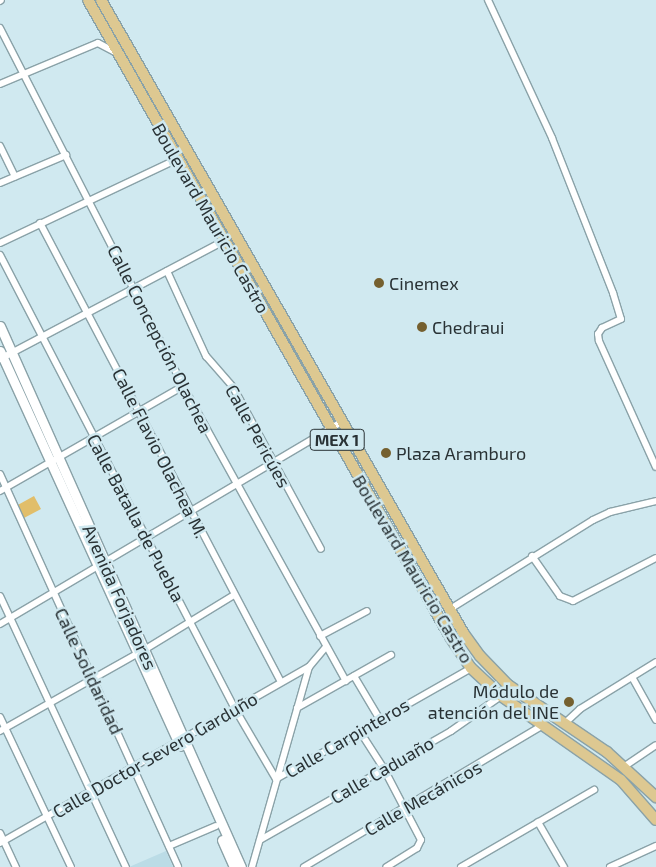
<!DOCTYPE html>
<meta charset="utf-8">
<style>
body{margin:0}
#map{position:relative;width:656px;height:867px;overflow:hidden;background:#d0e9f0;font-family:"Exo 2",sans-serif}
div>[style]{position:absolute}
[style*='--x']{left:calc(var(--x)*1px);top:calc(var(--y)*1px);width:calc(var(--w)*1px);rotate:calc(var(--a)*1deg)}
.built>*{inset:0;background:#bbdce6}
.green>*{inset:0;background:#e1be6a}
.roads{filter:drop-shadow(1px 0 #8aa2a8) drop-shadow(-1px 0 #8aa2a8) drop-shadow(0 1px #8aa2a8) drop-shadow(0 -1px #8aa2a8)}
.minor>*{height:6px;margin:-3px;padding:0 3px;transform-origin:3px;border-radius:3px;background:#fff}
.secondary>*{height:9px;margin:-4.5px;padding:0 4.5px;transform-origin:4.5px;border-radius:4.5px;background:#fff}
.primary>*{height:10px;margin:-5px;padding:0 5px;transform-origin:5px;border-radius:5px;background:#ddc891}
.dots>*{width:14px;height:14px;translate:-50% -50%;box-sizing:border-box;border:2px solid #d0e9f0;border-radius:50%}
span{translate:-50% -50%;white-space:nowrap;text-align:center;line-height:1.15;-webkit-text-stroke:5px #d0e9f0;paint-order:stroke}
.shield-label span{padding:1px 4px;background:#d0e9f0;border:1px solid;border-radius:4px;-webkit-text-stroke-width:0}
.shield-label{font-size:16px;color:#293235;font-weight:700}
.street-label{font-size:18px;color:#293235}
.poi-label{font-size:18px;color:#293235}
.left{translate:0 -50%;text-align:left}
.right{translate:-100% -50%;text-align:right}
</style>
<div id="map">
<div class="built">
<div style="clip-path:polygon(166px 851px,173px 867px,129px 867px)"></div>
</div>
<div class="green">
<div style="clip-path:polygon(34px 496px,41px 509px,24px 518px,16px 506px)"></div>
</div>
<div class="roads">
<div class="minor">
<div style="--x:488;--y:0;--w:152;--a:65.1"></div>
<div style="--x:552;--y:138;--w:167;--a:68.5"></div>
<div style="--x:613;--y:293;--w:27;--a:73"></div>
<div style="--x:621;--y:319;--w:21;--a:155"></div>
<div style="--x:602;--y:328;--w:7;--a:124"></div>
<div style="--x:598;--y:334;--w:7;--a:82"></div>
<div style="--x:599;--y:341;--w:138;--a:65.7"></div>
<div style="--x:0;--y:1;--w:1;--a:-45"></div>
<div style="--x:0;--y:28;--w:402;--a:62.9"></div>
<div style="--x:183;--y:386;--w:337;--a:61.1"></div>
<div style="--x:0;--y:84;--w:106;--a:-22.7"></div>
<div style="--x:98;--y:43;--w:21;--a:28"></div>
<div style="--x:0;--y:146;--w:34;--a:64"></div>
<div style="--x:0;--y:183;--w:72;--a:-23"></div>
<div style="--x:40;--y:223;--w:518;--a:62.3"></div>
<div style="--x:0;--y:243;--w:197;--a:-25.3"></div>
<div style="--x:0;--y:255;--w:511;--a:62.63"></div>
<div style="--x:235;--y:709;--w:81;--a:59.6"></div>
<div style="--x:276;--y:779;--w:224;--a:-29.6"></div>
<div style="--x:167;--y:271;--w:94;--a:65.4"></div>
<div style="--x:206;--y:356;--w:41;--a:48.9"></div>
<div style="--x:233;--y:387;--w:184;--a:61.5"></div>
<div style="--x:0;--y:359;--w:253;--a:-27.8"></div>
<div style="--x:0;--y:474;--w:431;--a:65.6"></div>
<div style="--x:0;--y:491;--w:211;--a:-29.8"></div>
<div style="--x:532;--y:556;--w:49;--a:55"></div>
<div style="--x:560;--y:596;--w:14;--a:21"></div>
<div style="--x:573;--y:601;--w:93;--a:-27.4"></div>
<div style="--x:0;--y:596;--w:299;--a:65.1"></div>
<div style="--x:450;--y:609;--w:168;--a:-31.9"></div>
<div style="--x:593;--y:520;--w:19;--a:-25"></div>
<div style="--x:610;--y:512;--w:47;--a:-13.4"></div>
<div style="--x:0;--y:624;--w:397;--a:-30.6"></div>
<div style="--x:320;--y:636;--w:53;--a:-28"></div>
<div style="--x:354;--y:676;--w:49;--a:59.2"></div>
<div style="--x:632;--y:677;--w:49;--a:60.8"></div>
<div style="--x:297;--y:708;--w:108;--a:-29.4"></div>
<div style="--x:0;--y:717;--w:166;--a:64.7"></div>
<div style="--x:564;--y:724;--w:22;--a:-43"></div>
<div style="--x:580;--y:709;--w:89;--a:-31.7"></div>
<div style="--x:359;--y:730;--w:46;--a:57.3"></div>
<div style="--x:384;--y:769;--w:80;--a:62.5"></div>
<div style="--x:421;--y:840;--w:9;--a:117"></div>
<div style="--x:417;--y:848;--w:36;--a:148"></div>
<div style="--x:0;--y:731;--w:165;--a:-29.4"></div>
<div style="--x:144;--y:650;--w:105;--a:-31.4"></div>
<div style="--x:625;--y:766;--w:37;--a:-34"></div>
<div style="--x:538;--y:822;--w:52;--a:60"></div>
<div style="--x:0;--y:833;--w:38;--a:65"></div>
<div style="--x:260;--y:840;--w:220;--a:-29.7"></div>
<div style="--x:451;--y:731;--w:61;--a:-35"></div>
<div style="--x:0;--y:843;--w:356;--a:-29.7"></div>
<div style="--x:169;--y:846;--w:51;--a:-23.1"></div>
<div style="--x:252;--y:867;--w:208;--a:-74.1"></div>
<div style="--x:309;--y:667;--w:26;--a:-50"></div>
<div style="--x:304;--y:867;--w:276;--a:-30.7"></div>
<div style="--x:461;--y:867;--w:154;--a:-30.1"></div>
<div style="--x:610;--y:867;--w:51;--a:-24.5"></div>
</div>
<div class="secondary">
<div style="--x:0;--y:326;--w:592;--a:65.99"></div>
<div style="--x:0;--y:351;--w:434;--a:65.5"></div>
<div style="--x:222;--y:840;--w:30;--a:66"></div>
</div>
<div class="primary">
<div style="--x:88;--y:0;--w:733;--a:60.39"></div>
<div style="--x:450;--y:637;--w:37;--a:56"></div>
<div style="--x:471;--y:668;--w:41;--a:43"></div>
<div style="--x:501;--y:696;--w:146;--a:35"></div>
<div style="--x:621;--y:780;--w:53;--a:48.8"></div>
<div style="--x:101;--y:0;--w:731;--a:60.21"></div>
<div style="--x:464;--y:634;--w:27;--a:54"></div>
<div style="--x:480;--y:656;--w:40;--a:46"></div>
<div style="--x:508;--y:685;--w:120;--a:34.1"></div>
<div style="--x:607;--y:752;--w:67;--a:42.6"></div>
</div>
</div>
<div class="dots">
<div style="left:379px;top:283px;background:#75602f"></div>
<div style="left:422px;top:327px;background:#75602f"></div>
<div style="left:386px;top:453px;background:#75602f"></div>
<div style="left:569px;top:702px;background:#75602f"></div>
</div>
<div class="shield-label">
<span style="left:337px;top:440px">MEX 1</span>
</div>
<div class="street-label">
<span style="left:211px;top:218px;rotate:60deg">Boulevard Mauricio Castro</span>
<span style="left:160px;top:339px;rotate:63deg">Calle Concepción Olachea</span>
<span style="left:258px;top:436px;rotate:61deg">Calle Pericúes</span>
<span style="left:160px;top:453px;rotate:63deg">Calle Flavio Olachea M.</span>
<span style="left:136px;top:518px;rotate:62deg">Calle Batalla de Puebla</span>
<span style="left:413px;top:569px;rotate:59deg">Boulevard Mauricio Castro</span>
<span style="left:120px;top:597px;rotate:66deg">Avenida Forjadores</span>
<span style="left:89px;top:671px;rotate:65deg">Calle Solidaridad</span>
<span style="left:347px;top:738px;rotate:-30deg">Calle Carpinteros</span>
<span style="left:155px;top:755px;rotate:-30deg">Calle Doctor Severo Garduño</span>
<span style="left:382px;top:770px;rotate:-30deg">Calle Caduaño</span>
<span style="left:423px;top:798px;rotate:-30deg">Calle Mecánicos</span>
</div>
<div class="poi-label">
<span class="left" style="left:389px;top:283px">Cinemex</span>
<span class="left" style="left:432px;top:327px">Chedraui</span>
<span class="left" style="left:396px;top:453px">Plaza Aramburo</span>
<span class="right" style="left:559px;top:702px">Módulo de<br>atención del INE</span>
</div>
</div>
